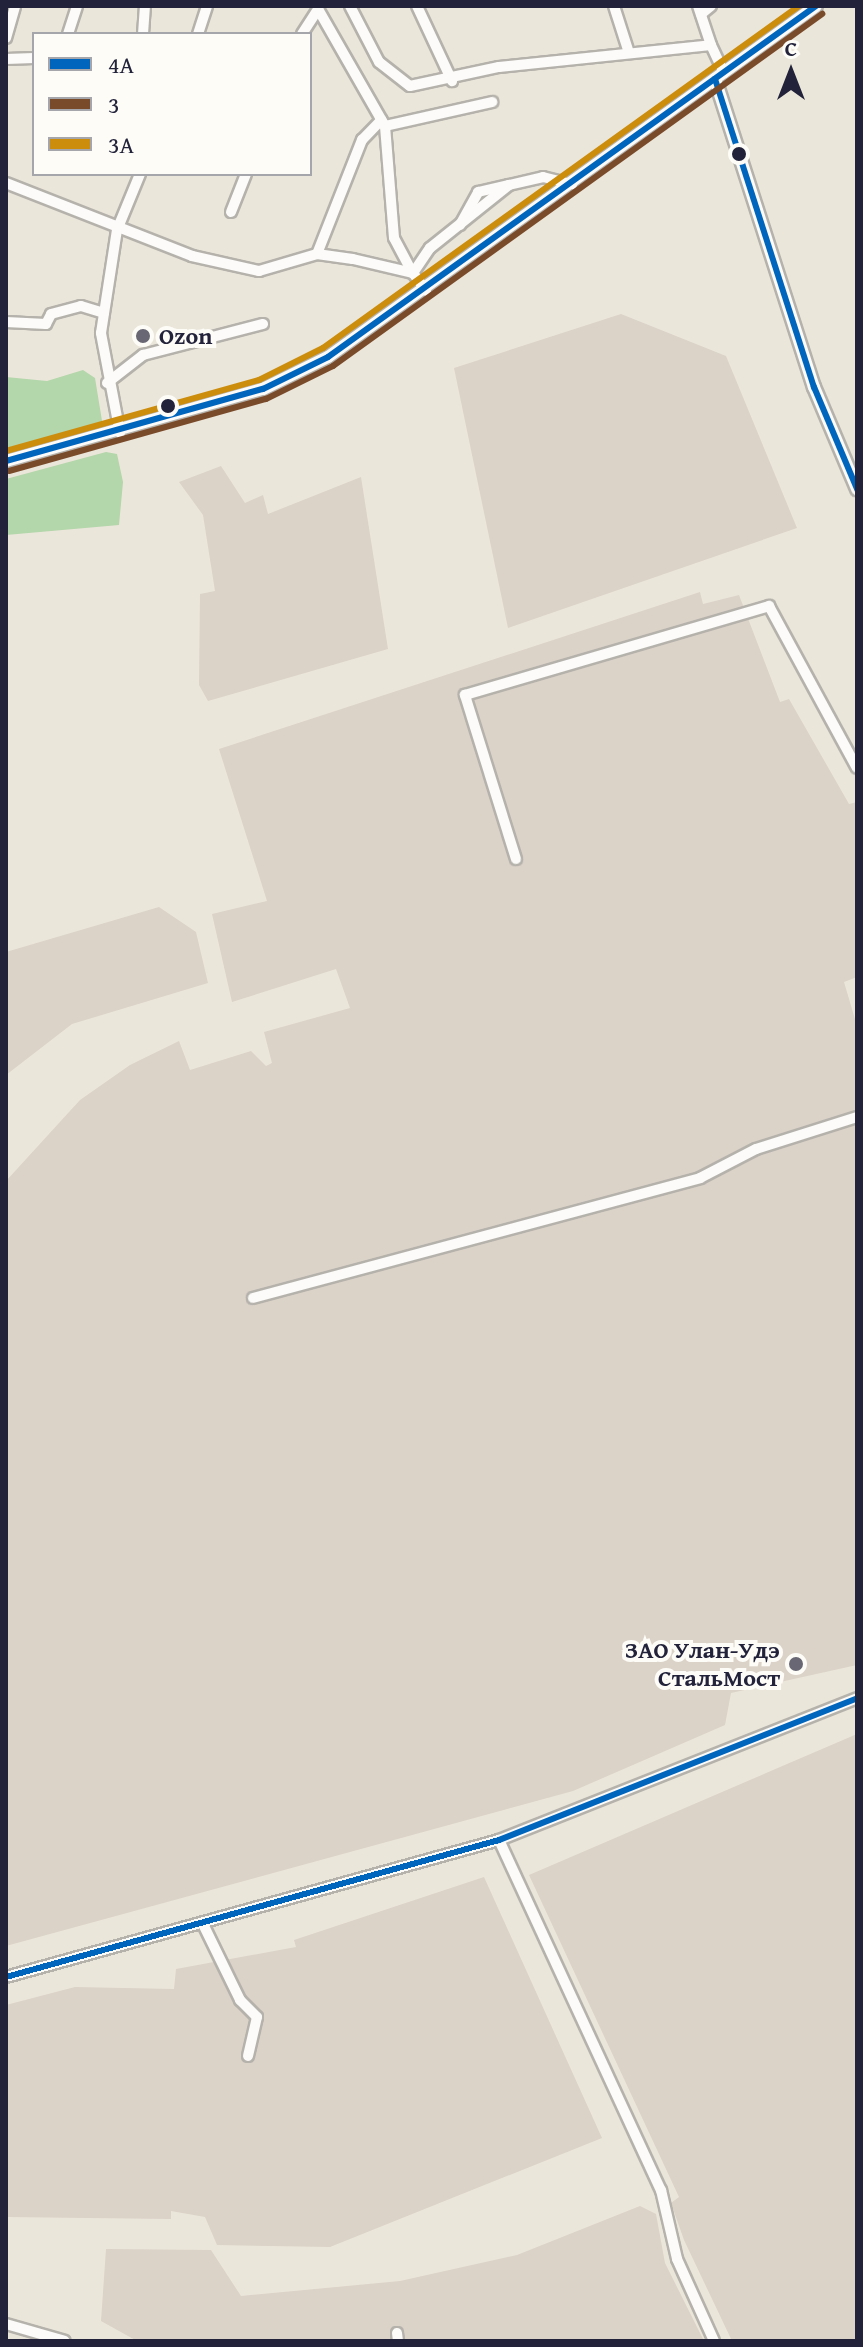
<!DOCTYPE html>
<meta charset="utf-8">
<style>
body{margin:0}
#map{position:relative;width:863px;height:2347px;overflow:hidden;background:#ebe6da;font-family:"Gentium Book Plus",serif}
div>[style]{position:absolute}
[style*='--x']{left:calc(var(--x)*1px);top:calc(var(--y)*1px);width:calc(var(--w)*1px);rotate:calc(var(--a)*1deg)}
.industrial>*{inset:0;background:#dbd2c8}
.green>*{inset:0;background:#b3d6aa}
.roads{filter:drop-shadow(2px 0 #b5b2ac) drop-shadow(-2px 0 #b5b2ac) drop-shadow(0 2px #b5b2ac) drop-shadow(0 -2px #b5b2ac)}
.minor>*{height:10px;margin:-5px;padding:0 5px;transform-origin:5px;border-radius:5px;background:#fcfbf9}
.major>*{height:12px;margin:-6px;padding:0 6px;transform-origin:6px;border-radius:6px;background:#fcfbf9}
.bus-1>*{height:6px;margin:-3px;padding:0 3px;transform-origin:3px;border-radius:3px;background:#0065bd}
.bus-2>*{height:6px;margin:-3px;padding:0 3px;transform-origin:3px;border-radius:3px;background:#7a4b2a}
.bus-3>*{height:6px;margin:-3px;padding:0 3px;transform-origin:3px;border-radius:3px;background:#cc8c0c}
.dots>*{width:22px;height:22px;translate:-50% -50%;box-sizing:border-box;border:4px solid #fdfcf7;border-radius:50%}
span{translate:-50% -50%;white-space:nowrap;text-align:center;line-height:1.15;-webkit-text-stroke:8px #fdfcf7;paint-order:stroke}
.poi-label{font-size:24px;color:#22223b;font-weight:700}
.left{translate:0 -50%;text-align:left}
.right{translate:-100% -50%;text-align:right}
.frame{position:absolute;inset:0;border:8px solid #22223b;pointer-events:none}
.legend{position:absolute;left:32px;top:32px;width:280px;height:144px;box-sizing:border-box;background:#fdfcf7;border:2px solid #a5a5ac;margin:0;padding:10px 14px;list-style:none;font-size:24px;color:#22223b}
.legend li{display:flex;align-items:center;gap:16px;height:40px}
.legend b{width:40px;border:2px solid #a5a5ac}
.north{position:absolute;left:751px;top:32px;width:80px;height:80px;-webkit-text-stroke:6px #fdfcf7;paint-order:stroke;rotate:0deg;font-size:22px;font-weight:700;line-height:32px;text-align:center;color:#22223b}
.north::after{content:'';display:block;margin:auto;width:28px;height:36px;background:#22223b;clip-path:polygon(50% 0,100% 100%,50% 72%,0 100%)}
</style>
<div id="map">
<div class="industrial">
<div style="clip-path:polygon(621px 314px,726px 356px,797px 528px,508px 628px,454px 368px)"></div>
<div style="clip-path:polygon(221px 466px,245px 503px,263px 495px,268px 514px,361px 477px,388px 649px,208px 701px,199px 685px,200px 594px,215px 591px,203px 515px,179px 482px)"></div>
<div style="clip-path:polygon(700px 592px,703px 604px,739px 595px,780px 702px,789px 699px,849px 804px,857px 802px,857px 977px,844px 982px,857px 1026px,857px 1665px,731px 1693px,725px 1725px,573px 1791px,6px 1946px,6px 1181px,80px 1100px,130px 1065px,179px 1041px,190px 1070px,251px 1051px,266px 1066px,272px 1063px,264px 1032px,350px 1008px,336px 969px,232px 1002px,212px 914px,267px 901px,219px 749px)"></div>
<div style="clip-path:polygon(159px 907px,196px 932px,208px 983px,72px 1024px,6px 1075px,6px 952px)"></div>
<div style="clip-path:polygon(857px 1734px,857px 2341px,732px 2341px,684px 2240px,671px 2203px,679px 2197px,529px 1875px)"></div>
<div style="clip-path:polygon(484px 1877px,602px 2138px,330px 2247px,217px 2245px,205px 2217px,171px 2211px,171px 2219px,6px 2217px,6px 2005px,75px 1987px,174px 1989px,176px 1969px,296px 1947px,294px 1940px)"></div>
<div style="clip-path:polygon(640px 2206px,656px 2214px,665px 2263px,704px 2341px,137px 2341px,101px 2321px,106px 2249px,211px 2250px,241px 2296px,400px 2281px,517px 2255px)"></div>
</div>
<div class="green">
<div style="clip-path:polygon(83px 370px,95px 378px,103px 427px,6px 448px,6px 377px,47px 381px)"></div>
<div style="clip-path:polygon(106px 452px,117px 454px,123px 482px,119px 525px,6px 535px,6px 479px)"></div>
</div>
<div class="roads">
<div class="minor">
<div style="--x:350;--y:6;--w:63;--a:62.6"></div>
<div style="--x:379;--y:62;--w:39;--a:38"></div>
<div style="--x:410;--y:86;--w:91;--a:-12.1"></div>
<div style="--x:499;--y:67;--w:213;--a:-5.9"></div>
<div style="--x:711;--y:45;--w:31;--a:65"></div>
<div style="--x:417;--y:6;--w:83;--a:65"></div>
<div style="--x:614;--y:6;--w:46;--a:72.3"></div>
<div style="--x:698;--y:6;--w:41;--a:71.6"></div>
<div style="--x:701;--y:14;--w:13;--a:-39"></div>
<div style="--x:68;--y:34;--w:29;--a:-72"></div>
<div style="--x:143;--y:34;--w:28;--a:-86"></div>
<div style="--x:198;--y:34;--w:29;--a:-72"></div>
<div style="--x:302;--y:34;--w:30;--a:-57"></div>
<div style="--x:318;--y:9;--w:135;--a:60.2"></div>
<div style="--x:385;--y:126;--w:112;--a:85.4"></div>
<div style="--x:394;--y:238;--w:40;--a:62"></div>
<div style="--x:6;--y:38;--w:33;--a:-74"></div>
<div style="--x:6;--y:59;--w:28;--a:-2"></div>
<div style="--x:385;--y:126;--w:110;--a:-12.6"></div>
<div style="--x:6;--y:183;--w:200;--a:21.4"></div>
<div style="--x:192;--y:256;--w:69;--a:12.6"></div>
<div style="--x:259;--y:271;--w:60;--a:-16.3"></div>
<div style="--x:317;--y:254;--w:36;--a:8"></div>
<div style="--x:353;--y:259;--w:62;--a:13.1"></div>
<div style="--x:413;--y:273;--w:22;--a:54"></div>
<div style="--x:231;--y:212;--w:41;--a:-68.5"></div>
<div style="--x:460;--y:225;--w:38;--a:-61"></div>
<div style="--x:478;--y:192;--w:32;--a:-13"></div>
<div style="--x:317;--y:254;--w:123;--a:-68.5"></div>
<div style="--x:362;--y:140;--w:28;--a:-46"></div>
<div style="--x:413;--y:273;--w:30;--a:-56"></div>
<div style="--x:430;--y:248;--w:101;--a:-38.6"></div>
<div style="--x:509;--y:185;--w:35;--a:-13"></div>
<div style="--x:543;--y:177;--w:30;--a:14"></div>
<div style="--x:6;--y:322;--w:40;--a:2.9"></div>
<div style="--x:46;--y:324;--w:11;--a:-63"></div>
<div style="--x:51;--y:314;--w:31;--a:-15"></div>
<div style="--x:81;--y:306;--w:24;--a:17"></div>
<div style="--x:107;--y:383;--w:46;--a:-37.9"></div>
<div style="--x:143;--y:355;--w:124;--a:-14.5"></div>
<div style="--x:120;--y:433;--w:102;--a:-100.8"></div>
<div style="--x:101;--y:333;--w:104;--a:-81.2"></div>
<div style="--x:117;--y:230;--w:61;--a:-67.7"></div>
<div style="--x:516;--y:859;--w:172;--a:-107.3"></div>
<div style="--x:465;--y:695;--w:317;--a:-16.3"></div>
<div style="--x:769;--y:606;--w:184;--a:61.5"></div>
<div style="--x:253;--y:1298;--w:463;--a:-15"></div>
<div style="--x:700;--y:1178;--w:63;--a:-27.4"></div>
<div style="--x:756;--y:1149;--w:106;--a:-17.6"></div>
<div style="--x:499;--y:1840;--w:386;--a:65.2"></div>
<div style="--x:661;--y:2190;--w:71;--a:76.9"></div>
<div style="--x:677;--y:2259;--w:90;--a:65.7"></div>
<div style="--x:203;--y:1924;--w:85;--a:64"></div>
<div style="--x:240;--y:2000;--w:24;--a:45"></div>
<div style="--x:257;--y:2017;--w:40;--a:103"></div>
<div style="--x:6;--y:1977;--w:512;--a:-15.53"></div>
<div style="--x:499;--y:1840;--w:385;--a:-21.6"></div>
<div style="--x:6;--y:2324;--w:61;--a:16.1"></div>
<div style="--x:397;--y:2333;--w:8;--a:83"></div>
</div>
<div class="major">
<div style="--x:715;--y:79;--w:324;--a:72.2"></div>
<div style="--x:814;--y:387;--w:111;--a:67.1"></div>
<div style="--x:6;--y:461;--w:267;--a:-15.7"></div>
<div style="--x:263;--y:389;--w:72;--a:-26.2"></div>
<div style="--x:328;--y:357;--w:601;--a:-35.73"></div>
</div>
</div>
<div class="bus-1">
<div style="--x:715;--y:79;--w:324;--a:72.2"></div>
<div style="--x:814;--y:387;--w:111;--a:67.1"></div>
<div style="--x:6;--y:461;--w:267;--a:-15.7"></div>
<div style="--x:263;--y:389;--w:72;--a:-26.2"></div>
<div style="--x:328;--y:357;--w:601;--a:-35.73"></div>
<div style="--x:6;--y:1977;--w:512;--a:-15.53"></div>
<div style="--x:499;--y:1840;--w:385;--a:-21.6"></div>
</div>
<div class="bus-2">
<div style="--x:9;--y:471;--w:267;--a:-15.7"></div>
<div style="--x:266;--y:399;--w:75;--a:-26.2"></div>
<div style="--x:333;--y:366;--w:603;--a:-35.75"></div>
</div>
<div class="bus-3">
<div style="--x:6;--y:451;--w:263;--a:-15.7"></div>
<div style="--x:259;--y:380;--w:72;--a:-26.6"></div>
<div style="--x:323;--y:348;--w:586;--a:-35.7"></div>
</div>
<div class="dots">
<div style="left:739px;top:154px;background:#22223b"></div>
<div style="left:143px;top:336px;background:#686773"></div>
<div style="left:168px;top:406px;background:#22223b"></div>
<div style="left:796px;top:1664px;background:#686773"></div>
</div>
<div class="poi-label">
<span class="left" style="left:159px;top:336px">Ozon</span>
<span class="right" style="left:780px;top:1664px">ЗАО Улан-Удэ<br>СтальМост</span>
</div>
<div class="frame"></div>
<ul class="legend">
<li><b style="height:10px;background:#0065bd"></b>4А</li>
<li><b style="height:10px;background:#7a4b2a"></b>3</li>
<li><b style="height:10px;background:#cc8c0c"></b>3А</li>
</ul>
<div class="north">С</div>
</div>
